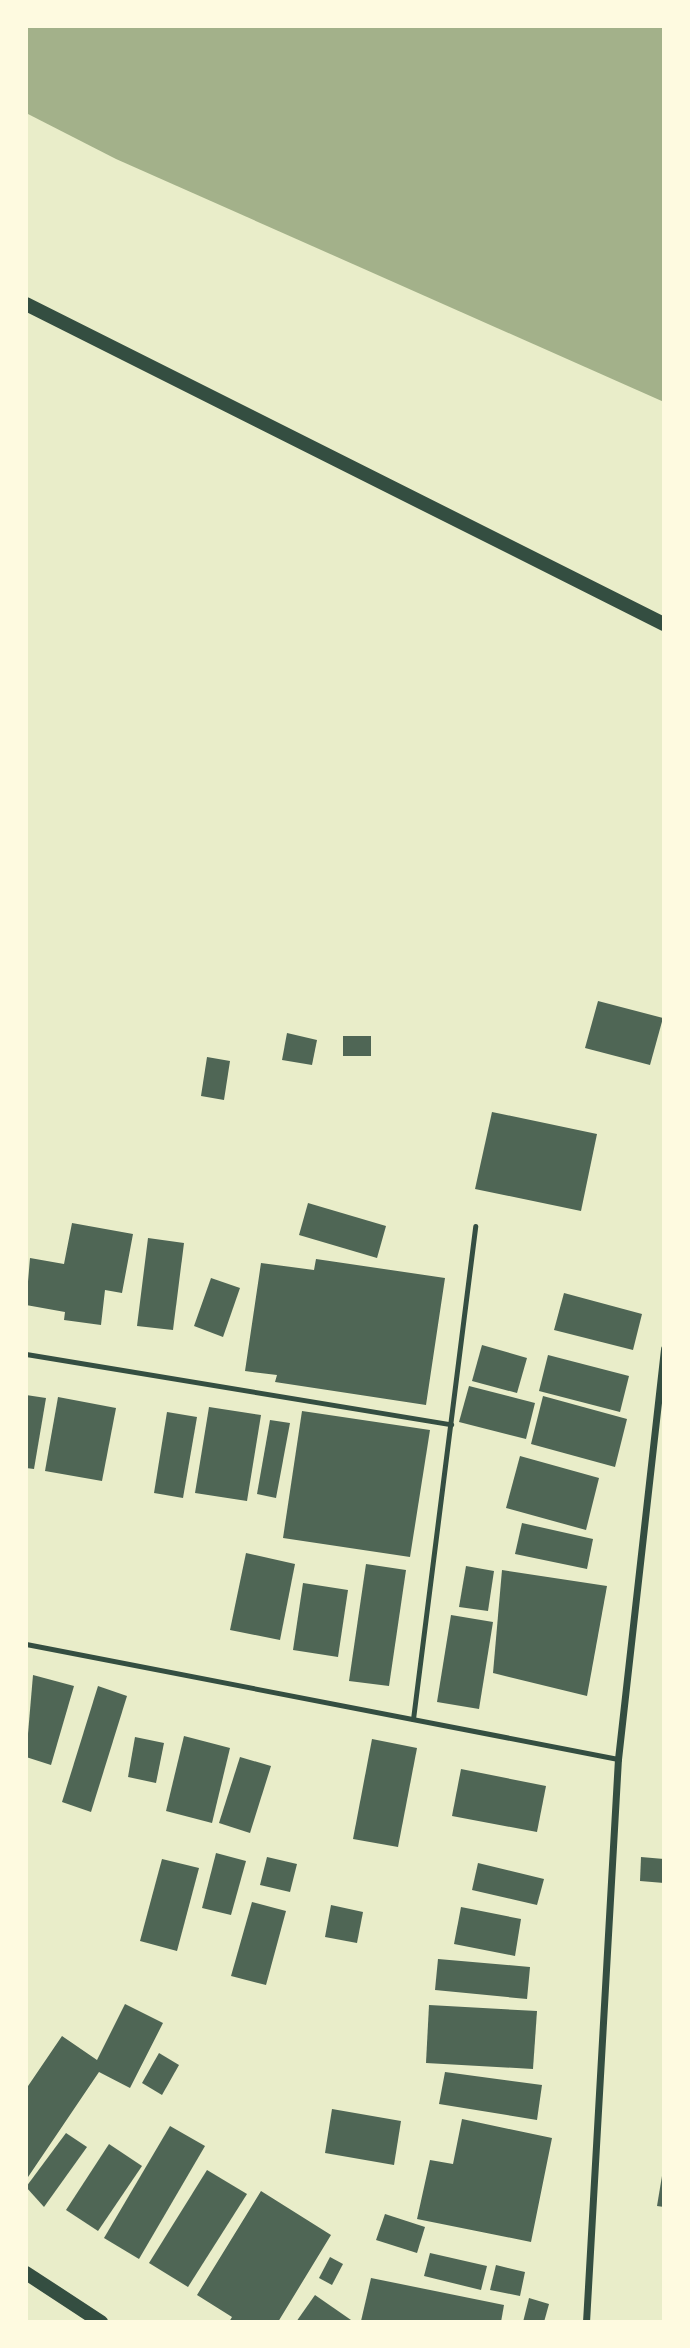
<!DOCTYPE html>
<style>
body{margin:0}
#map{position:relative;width:690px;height:2348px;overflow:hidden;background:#e9edc9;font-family:Ubuntu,sans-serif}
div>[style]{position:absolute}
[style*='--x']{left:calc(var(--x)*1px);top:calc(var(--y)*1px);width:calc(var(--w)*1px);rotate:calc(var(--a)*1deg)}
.water>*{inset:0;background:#a3b18a}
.building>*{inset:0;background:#4f6655}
.service>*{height:5px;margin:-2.5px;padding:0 2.5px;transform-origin:2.5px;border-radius:2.5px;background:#344e41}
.minor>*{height:7px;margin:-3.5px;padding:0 3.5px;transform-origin:3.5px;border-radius:3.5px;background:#344e41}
.secondary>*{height:14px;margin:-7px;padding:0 7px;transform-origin:7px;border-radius:7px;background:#344e41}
span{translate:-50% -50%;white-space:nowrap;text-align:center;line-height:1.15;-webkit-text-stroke:6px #fefae0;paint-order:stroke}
.frame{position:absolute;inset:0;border:28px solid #fefae0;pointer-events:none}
</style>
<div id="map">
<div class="water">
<div style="clip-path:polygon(26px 26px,664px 26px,664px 402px,116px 159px,26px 113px)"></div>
</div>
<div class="building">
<div style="clip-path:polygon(598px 1001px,663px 1018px,650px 1065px,585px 1048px)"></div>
<div style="clip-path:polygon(287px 1033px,317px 1040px,312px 1065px,282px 1060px)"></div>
<div style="clip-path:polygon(343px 1036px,371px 1036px,371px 1056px,343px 1056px)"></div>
<div style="clip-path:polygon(207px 1057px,230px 1061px,224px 1100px,201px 1096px)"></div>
<div style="clip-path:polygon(492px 1112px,597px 1134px,581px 1211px,475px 1189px)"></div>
<div style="clip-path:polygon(308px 1203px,386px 1226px,377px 1258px,299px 1235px)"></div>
<div style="clip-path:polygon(72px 1223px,133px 1234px,122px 1293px,105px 1290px,101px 1325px,64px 1320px,65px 1312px,26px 1305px,30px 1258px,64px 1264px)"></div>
<div style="clip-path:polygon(148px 1238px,184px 1243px,173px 1330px,137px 1326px)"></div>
<div style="clip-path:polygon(316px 1259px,445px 1278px,426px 1405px,275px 1382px,277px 1375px,245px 1371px,261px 1263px,314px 1270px)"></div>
<div style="clip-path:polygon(211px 1278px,240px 1288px,223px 1337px,194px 1326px)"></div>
<div style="clip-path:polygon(564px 1293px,642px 1314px,633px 1350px,554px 1330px)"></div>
<div style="clip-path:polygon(482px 1345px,527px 1358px,517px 1393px,472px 1381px)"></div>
<div style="clip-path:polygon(548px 1355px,629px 1376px,620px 1412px,539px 1391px)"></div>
<div style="clip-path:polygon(469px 1386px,535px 1403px,526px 1439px,459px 1422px)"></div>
<div style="clip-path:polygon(26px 1395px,46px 1398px,34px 1469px,26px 1468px)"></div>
<div style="clip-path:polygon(543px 1396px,627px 1419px,615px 1467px,531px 1444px)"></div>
<div style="clip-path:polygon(58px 1397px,116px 1408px,102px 1481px,45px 1471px)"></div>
<div style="clip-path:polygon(209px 1407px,261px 1415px,247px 1501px,195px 1493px)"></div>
<div style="clip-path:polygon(302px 1411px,430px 1430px,410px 1557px,283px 1538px)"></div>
<div style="clip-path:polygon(167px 1412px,197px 1417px,183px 1498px,154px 1493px)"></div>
<div style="clip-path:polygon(270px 1420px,290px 1423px,276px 1498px,257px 1494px)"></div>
<div style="clip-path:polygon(520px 1456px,599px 1478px,586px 1530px,506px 1508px)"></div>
<div style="clip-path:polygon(522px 1523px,593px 1539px,587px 1569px,515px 1554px)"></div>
<div style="clip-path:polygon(246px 1553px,295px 1564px,280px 1640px,230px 1630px)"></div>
<div style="clip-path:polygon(366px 1564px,406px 1570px,389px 1686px,349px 1681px)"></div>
<div style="clip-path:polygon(466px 1566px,494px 1571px,488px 1611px,459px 1607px)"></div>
<div style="clip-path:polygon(502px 1570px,607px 1586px,587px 1696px,493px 1673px)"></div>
<div style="clip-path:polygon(303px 1583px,348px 1590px,338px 1657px,293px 1650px)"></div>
<div style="clip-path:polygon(451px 1615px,493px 1622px,479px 1709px,437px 1702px)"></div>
<div style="clip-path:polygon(33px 1675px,74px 1686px,51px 1765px,26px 1757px)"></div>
<div style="clip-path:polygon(98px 1686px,127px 1696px,91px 1812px,62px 1802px)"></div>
<div style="clip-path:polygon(184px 1736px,230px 1748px,212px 1823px,166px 1811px)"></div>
<div style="clip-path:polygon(135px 1737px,164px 1743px,156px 1783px,128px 1777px)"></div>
<div style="clip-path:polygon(372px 1739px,417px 1748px,398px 1847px,353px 1839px)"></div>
<div style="clip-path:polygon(240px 1757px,271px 1766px,250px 1833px,219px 1823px)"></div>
<div style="clip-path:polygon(461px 1769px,546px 1786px,537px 1832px,452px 1816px)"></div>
<div style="clip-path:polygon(216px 1853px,246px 1861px,231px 1915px,202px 1908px)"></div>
<div style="clip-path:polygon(267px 1857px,297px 1864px,290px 1892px,260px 1885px)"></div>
<div style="clip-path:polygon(641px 1857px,664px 1859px,664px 1883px,640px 1881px)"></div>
<div style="clip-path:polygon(162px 1859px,199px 1868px,177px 1951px,140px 1941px)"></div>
<div style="clip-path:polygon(478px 1863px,544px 1879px,537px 1905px,472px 1890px)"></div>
<div style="clip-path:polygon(252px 1902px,286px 1911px,266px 1985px,231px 1976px)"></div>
<div style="clip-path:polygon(331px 1905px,363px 1912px,357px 1943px,325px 1937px)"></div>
<div style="clip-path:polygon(461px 1907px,521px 1919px,515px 1956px,454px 1944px)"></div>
<div style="clip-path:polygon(438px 1959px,530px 1967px,527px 1999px,435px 1990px)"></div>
<div style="clip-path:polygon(125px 2004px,163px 2023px,130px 2088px,99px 2072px,26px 2180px,26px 2089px,62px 2036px,97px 2060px)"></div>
<div style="clip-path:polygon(429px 2005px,537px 2011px,533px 2069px,426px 2063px)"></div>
<div style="clip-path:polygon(159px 2053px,179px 2065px,162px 2095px,142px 2083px)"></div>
<div style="clip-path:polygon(445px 2072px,542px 2085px,537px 2120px,439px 2104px)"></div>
<div style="clip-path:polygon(332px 2109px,401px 2121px,394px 2165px,325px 2153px)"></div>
<div style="clip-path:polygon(462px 2119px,552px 2138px,531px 2242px,417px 2219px,430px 2160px,453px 2164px)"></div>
<div style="clip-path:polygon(170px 2126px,205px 2146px,139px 2259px,104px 2238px)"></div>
<div style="clip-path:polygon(66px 2133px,87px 2147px,44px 2207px,26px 2187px)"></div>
<div style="clip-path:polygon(109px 2144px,142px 2166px,98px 2231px,66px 2210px)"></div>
<div style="clip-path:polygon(207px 2170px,247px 2194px,188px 2287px,149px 2263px)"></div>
<div style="clip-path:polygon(662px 2176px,664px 2176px,664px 2207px,657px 2206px)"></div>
<div style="clip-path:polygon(261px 2191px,331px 2235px,278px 2322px,229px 2322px,232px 2317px,197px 2295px)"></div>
<div style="clip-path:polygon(385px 2214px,425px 2227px,417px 2253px,376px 2240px)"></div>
<div style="clip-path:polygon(430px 2253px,487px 2266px,481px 2290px,424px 2276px)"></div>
<div style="clip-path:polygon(330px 2257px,343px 2264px,332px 2285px,319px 2278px)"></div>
<div style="clip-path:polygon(496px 2265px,525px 2272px,520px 2296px,490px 2290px)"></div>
<div style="clip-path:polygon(371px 2278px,504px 2305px,501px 2322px,361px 2321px)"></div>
<div style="clip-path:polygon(315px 2295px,351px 2320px,349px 2322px,296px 2322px)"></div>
<div style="clip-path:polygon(529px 2298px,549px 2304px,544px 2322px,523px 2322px)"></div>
</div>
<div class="service">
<div style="--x:26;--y:1354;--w:431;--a:9.4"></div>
<div style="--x:26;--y:1644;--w:603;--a:10.99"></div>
<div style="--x:413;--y:1719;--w:497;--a:-82.8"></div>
</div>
<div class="minor">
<div style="--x:586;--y:2322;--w:564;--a:-86.75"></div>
<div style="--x:618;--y:1759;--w:413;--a:-83.6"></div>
</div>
<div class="secondary">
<div style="--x:26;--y:304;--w:714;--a:26.64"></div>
<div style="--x:26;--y:2273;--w:90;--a:33.2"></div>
</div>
<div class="frame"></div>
</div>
